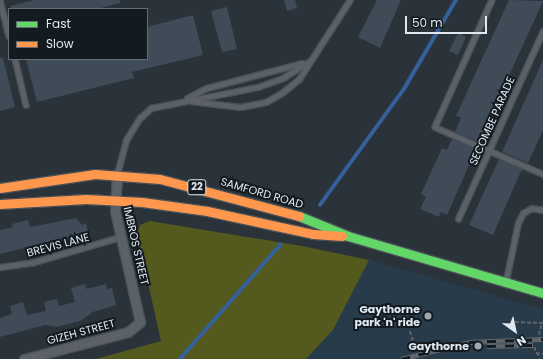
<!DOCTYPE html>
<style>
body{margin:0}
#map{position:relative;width:543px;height:359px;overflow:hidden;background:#2a323a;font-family:Poppins,sans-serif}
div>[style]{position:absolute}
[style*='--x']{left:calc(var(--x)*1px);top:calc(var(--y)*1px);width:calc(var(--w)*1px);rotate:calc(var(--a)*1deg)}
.built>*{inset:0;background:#273b4b}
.green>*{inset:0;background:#54591d}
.stream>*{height:3.5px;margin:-1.75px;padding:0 1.75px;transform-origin:1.75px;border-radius:1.75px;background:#356099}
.building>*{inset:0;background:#3f4c58}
.path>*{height:2px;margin-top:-1px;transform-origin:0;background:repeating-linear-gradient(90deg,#5e6369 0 4px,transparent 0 6px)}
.roads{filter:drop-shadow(1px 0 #495057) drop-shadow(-1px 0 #495057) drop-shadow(0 1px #495057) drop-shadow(0 -1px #495057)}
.lane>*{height:4.5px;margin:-2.25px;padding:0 2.25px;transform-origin:2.25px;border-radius:2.25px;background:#5b6166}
.street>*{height:9px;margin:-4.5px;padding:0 4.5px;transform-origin:4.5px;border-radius:4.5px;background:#5b6166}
.fast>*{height:9px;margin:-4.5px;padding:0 4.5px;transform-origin:4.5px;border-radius:4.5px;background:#63d668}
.slow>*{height:9px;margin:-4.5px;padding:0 4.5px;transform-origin:4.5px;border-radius:4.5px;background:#ff974d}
.rail>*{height:4.5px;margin-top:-2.25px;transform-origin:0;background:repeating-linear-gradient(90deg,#131a20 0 9px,#62686e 0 18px);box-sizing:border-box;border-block:1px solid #62686e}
.dots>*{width:11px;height:11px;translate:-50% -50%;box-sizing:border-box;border:2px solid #131a20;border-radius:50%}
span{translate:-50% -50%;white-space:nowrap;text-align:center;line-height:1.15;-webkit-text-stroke:4px #131a20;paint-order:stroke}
.shield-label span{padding:1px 3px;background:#131a20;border:1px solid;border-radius:3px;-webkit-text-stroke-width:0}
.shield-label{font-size:10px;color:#e0e9f2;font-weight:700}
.street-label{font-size:11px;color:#e0e9f2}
.poi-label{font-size:11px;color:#e0e9f2;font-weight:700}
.right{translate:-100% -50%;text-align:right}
.legend{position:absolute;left:8px;top:8px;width:140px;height:52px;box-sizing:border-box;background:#131a20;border:1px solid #656d74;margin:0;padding:5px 7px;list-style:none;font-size:12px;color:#e0e9f2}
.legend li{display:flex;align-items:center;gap:8px;height:20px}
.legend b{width:20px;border:1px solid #656d74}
.north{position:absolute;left:495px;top:311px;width:40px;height:40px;-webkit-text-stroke:3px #131a20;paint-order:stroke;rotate:147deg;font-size:11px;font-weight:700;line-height:16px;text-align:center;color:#e0e9f2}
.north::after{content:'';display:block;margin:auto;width:14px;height:18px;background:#e0e9f2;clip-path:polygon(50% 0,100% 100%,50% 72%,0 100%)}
.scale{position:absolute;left:405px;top:16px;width:82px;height:18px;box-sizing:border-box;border:2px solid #e0e9f2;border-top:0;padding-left:5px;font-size:12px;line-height:14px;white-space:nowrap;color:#e0e9f2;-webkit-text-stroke:3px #131a20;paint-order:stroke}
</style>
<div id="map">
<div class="built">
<div style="clip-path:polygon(369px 260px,543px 309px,543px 359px,306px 359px,333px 330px)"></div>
</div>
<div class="green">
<div style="clip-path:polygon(150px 221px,302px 246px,369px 260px,333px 330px,306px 359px,96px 359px,161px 341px,137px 234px,140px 225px)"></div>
</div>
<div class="stream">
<div style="--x:320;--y:205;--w:143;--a:-54.1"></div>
<div style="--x:404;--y:89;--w:103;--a:-59.7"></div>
<div style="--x:180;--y:359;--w:152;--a:-48.7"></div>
</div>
<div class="building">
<div style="clip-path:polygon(34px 0,120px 0,120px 3px,97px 9px,11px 9px,10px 6px)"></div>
<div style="clip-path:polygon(284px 0,295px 0,297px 8px,287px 11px)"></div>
<div style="clip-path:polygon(377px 0,401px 0,380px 48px,358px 37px)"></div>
<div style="clip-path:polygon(509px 0,543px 1px,479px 142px,455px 132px,461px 118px,456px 116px)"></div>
<div style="clip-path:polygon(227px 7px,237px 49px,222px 52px,211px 11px)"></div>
<div style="clip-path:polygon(193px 15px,203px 55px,132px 72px,134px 78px,37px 102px,26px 59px,147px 59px,147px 27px)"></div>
<div style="clip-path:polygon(458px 33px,466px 37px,458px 55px,449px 51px)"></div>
<div style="clip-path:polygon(0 58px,3px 58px,15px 107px,0 111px)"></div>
<div style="clip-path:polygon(543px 60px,543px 130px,528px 163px,502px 152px)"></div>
<div style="clip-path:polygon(452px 139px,476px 149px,447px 215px,441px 212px,439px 217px,420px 209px,426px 197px,421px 194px,442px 148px,447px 150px)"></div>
<div style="clip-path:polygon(499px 159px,522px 169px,493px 235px,469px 225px)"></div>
<div style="clip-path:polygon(76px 218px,82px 225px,86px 223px,88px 232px,0 254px,0 230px,13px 227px,12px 224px,28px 220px,30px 227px)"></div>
<div style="clip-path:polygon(85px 284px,87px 289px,106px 284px,107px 289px,112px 288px,116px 305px,93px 312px,80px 321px,57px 327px,45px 325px,0 337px,0 318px,12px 314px,10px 306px,23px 302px,27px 315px,46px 311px,44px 302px,57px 299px,59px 306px,75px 302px,71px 288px)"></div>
</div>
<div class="path">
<div style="--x:515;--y:322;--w:28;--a:2"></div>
<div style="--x:410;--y:331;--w:19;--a:74"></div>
<div style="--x:539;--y:335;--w:12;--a:-76"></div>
<div style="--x:534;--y:347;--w:13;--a:63"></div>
<div style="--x:536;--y:353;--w:7;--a:8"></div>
</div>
<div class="roads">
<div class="lane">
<div style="--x:0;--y:0;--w:37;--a:76"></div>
<div style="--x:492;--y:0;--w:139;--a:114.2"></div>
<div style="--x:435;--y:127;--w:118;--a:23.5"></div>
<div style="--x:15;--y:59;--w:47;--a:76.6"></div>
<div style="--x:187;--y:98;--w:22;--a:-27"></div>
<div style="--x:207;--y:88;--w:98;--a:-14.7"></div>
<div style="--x:191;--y:101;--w:49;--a:7"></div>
<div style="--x:240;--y:107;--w:26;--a:-11"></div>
<div style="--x:266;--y:102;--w:20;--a:-30"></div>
<div style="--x:283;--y:92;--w:21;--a:-39"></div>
<div style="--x:299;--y:79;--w:94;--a:-57.2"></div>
<div style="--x:117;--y:174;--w:35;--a:-75"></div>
<div style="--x:126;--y:140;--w:26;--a:-58"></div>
<div style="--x:140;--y:118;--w:15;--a:-42"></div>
<div style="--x:151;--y:108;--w:109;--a:-11.1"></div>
<div style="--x:258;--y:87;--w:27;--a:-20"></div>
<div style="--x:283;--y:78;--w:32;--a:-32"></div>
<div style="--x:458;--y:219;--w:206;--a:-65.7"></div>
<div style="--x:0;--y:267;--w:34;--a:-8"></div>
<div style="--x:34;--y:262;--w:90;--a:-16.2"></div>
<div style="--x:506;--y:280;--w:58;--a:-78.1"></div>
<div style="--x:518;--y:223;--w:11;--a:-63"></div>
<div style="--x:523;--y:213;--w:10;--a:-29"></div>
<div style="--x:532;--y:208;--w:11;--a:10"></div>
</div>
<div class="street">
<div style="--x:24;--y:359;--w:107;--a:-14.6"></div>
<div style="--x:128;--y:332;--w:16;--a:-40"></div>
<div style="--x:140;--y:322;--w:114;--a:-102.7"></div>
<div style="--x:115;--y:211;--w:37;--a:-87"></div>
</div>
<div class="fast">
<div style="--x:299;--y:216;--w:53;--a:22.2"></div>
<div style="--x:348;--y:236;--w:203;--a:16.3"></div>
</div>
<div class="slow">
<div style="--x:0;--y:188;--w:96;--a:-8.4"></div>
<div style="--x:95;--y:174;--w:65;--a:4.4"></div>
<div style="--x:160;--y:179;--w:144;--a:14.9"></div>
<div style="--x:0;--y:204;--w:86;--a:-3.3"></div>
<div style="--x:86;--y:199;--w:56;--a:3.1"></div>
<div style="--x:142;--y:202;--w:66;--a:7.9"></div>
<div style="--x:207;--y:211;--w:108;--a:12.2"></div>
<div style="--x:313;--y:234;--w:29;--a:4"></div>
</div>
</div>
<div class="rail">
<div style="--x:487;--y:346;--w:46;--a:-1.2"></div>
<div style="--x:401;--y:359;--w:70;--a:-14"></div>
<div style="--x:469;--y:342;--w:74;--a:-2.3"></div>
</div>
<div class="dots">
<div style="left:428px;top:316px;background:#a0a9b2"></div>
<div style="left:478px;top:346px;background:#a0a9b2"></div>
</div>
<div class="shield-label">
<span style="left:197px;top:187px">22</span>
</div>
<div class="street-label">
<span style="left:492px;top:121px;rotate:-66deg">SECOMBE PARADE</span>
<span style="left:262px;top:193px;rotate:16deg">SAMFORD ROAD</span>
<span style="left:58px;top:245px;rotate:-15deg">BREVIS LANE</span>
<span style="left:136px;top:246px;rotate:77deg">IMBROS STREET</span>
<span style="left:81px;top:332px;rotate:-15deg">GIZEH STREET</span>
</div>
<div class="poi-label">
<span class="right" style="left:420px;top:316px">Gaythorne<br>park 'n' ride</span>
<span class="right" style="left:469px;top:346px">Gaythorne</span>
</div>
<ul class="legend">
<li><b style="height:5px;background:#63d668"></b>Fast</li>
<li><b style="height:5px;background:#ff974d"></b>Slow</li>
</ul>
<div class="north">N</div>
<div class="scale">50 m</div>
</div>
